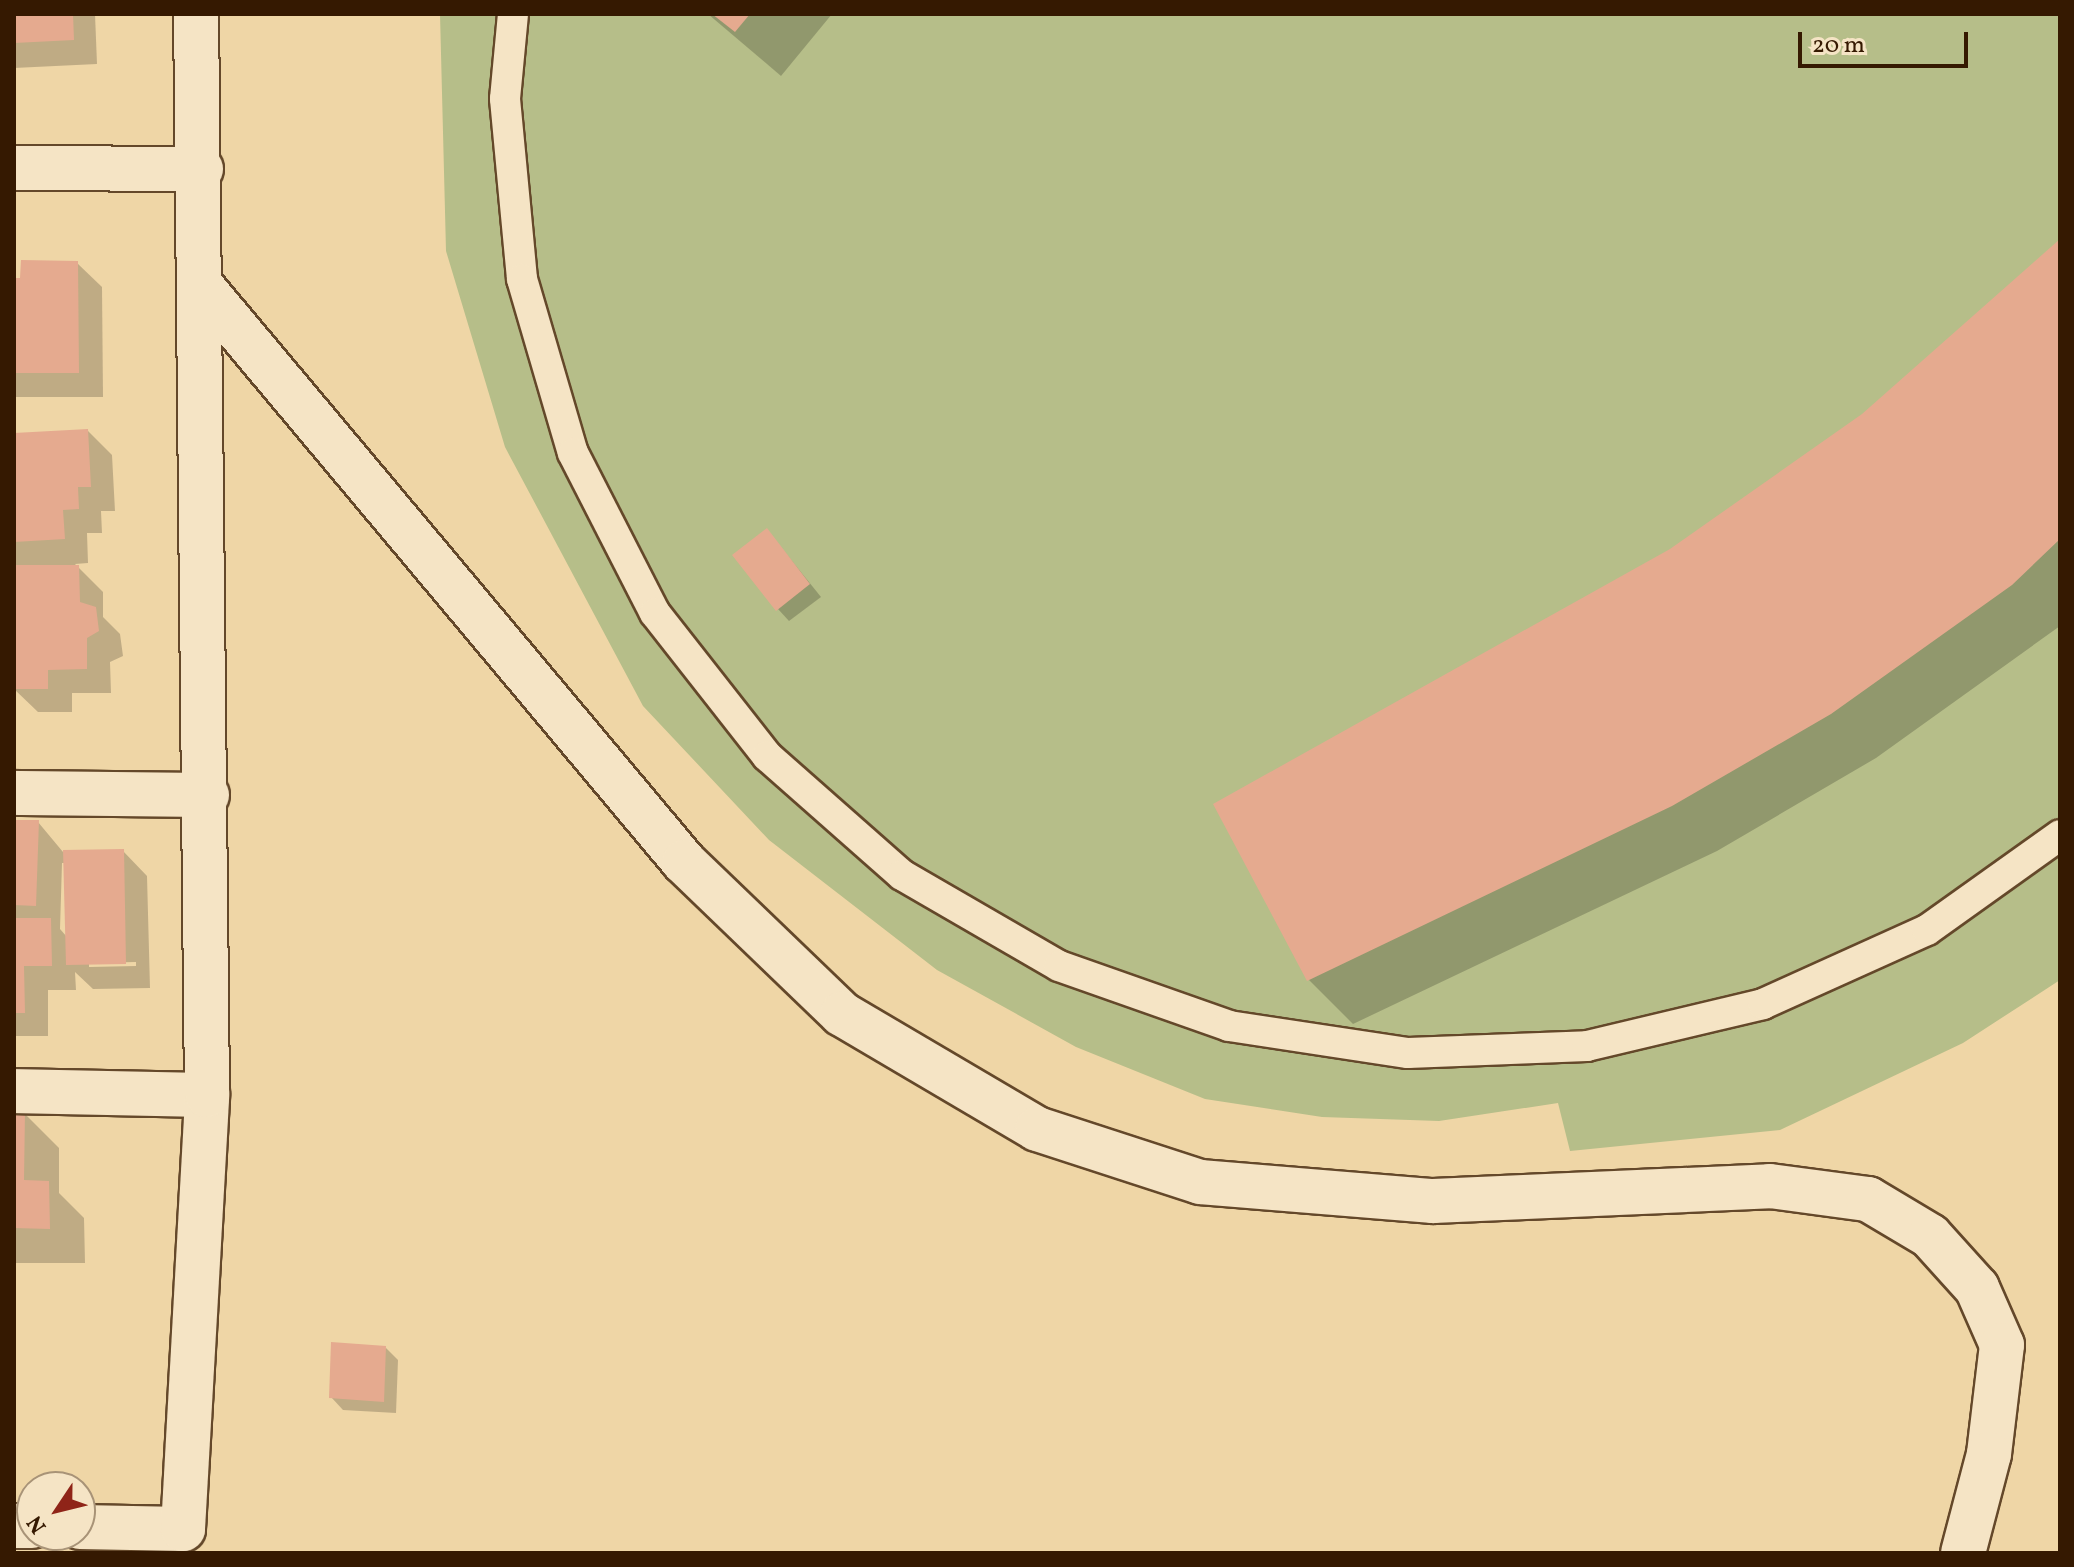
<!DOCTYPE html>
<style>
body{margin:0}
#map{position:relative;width:2074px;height:1567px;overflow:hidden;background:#efd6a6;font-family:Vollkorn,serif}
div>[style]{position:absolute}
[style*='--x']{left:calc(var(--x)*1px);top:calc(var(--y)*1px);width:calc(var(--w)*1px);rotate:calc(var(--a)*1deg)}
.green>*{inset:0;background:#b6be89}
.shadow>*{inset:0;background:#0003}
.building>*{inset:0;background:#e5aa8f}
.roads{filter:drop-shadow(2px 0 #64482a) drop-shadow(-2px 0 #64482a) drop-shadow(0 2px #64482a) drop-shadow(0 -2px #64482a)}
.lane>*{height:30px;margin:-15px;padding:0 15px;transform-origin:15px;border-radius:15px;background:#f5e4c5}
.street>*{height:44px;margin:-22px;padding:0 22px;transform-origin:22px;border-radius:22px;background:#f5e4c5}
span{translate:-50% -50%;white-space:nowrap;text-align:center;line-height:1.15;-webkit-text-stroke:6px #f5e4c5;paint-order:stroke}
.frame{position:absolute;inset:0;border:16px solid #351901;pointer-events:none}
.north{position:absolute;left:16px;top:1471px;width:80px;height:80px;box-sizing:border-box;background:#f5e4c5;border:2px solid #a89377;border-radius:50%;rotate:235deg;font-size:22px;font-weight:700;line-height:32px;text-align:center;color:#351901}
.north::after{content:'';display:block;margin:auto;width:28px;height:36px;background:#8f2418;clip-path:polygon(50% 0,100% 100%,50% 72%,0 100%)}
.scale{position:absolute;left:1798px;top:32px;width:170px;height:36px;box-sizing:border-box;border:4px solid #351901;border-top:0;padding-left:10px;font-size:24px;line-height:28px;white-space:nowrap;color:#351901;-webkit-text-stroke:6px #f5e4c5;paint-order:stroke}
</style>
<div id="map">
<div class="green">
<div style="clip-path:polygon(440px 14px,2060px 14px,2060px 980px,1963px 1043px,1780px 1130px,1570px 1151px,1558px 1103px,1439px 1121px,1322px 1117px,1205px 1099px,1076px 1047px,937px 970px,769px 840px,643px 706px,505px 447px,446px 251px)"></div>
</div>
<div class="shadow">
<div style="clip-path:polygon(14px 14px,95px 14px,97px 64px,14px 68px)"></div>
<div style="clip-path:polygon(708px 14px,832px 14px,781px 76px)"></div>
<div style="clip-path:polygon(2060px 242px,2060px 626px,1876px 758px,1717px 851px,1353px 1024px,1308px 979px,1671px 550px,1864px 416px)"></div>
<div style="clip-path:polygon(77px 263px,102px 287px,103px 397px,14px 397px,14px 280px)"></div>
<div style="clip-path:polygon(88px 431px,112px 455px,115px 511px,101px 511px,102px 533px,87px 533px,88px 563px,75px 564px,103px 592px,103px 617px,120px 634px,123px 656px,110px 662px,111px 693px,72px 693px,72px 712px,38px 712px,14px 689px,14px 435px)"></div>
<div style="clip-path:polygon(767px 530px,821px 597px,789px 621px,778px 609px)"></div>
<div style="clip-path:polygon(evenodd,14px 822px,38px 822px,63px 852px,123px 851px,147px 876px,150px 988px,93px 989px,75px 972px,76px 990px,48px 990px,48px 1036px,14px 1036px,14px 822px,62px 863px,66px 863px,67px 937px,60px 929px,62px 863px,14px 822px,136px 962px,136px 966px,89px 967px,89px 963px,136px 962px)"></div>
<div style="clip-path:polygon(14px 1113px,24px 1113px,59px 1148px,59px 1193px,84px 1218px,85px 1263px,14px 1263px)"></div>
<div style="clip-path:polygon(386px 1348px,398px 1360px,396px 1413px,343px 1410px,331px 1397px)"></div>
</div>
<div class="building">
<div style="clip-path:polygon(14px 14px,73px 14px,74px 40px,14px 43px)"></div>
<div style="clip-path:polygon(712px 14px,750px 14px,735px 32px)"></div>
<div style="clip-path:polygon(2060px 239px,2060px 539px,2012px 585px,1831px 714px,1672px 806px,1307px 981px,1213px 804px,1670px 549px,1862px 414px)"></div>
<div style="clip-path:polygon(21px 260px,78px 261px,79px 373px,14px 373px,14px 278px,20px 278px)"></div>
<div style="clip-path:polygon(88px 429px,91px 487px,78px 487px,79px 509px,63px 510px,65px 539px,14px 542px,14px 433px)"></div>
<div style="clip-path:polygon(767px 528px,810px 584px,776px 611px,732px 555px)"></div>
<div style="clip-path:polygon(14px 565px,79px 565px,80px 602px,96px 607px,99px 631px,87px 638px,87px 669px,48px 670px,48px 689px,14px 689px)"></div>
<div style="clip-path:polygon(14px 820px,39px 820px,36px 906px,14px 905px)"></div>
<div style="clip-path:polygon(124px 849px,126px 964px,66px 965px,63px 850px)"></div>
<div style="clip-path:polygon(14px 918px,51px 918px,52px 966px,24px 966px,25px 1013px,14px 1013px)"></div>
<div style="clip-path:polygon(14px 1111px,25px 1111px,24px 1180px,49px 1181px,50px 1229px,14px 1228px)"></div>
<div style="clip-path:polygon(331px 1342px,386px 1346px,384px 1402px,329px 1398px)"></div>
</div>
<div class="roads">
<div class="lane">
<div style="--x:513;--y:14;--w:85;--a:95.4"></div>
<div style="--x:505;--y:99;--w:181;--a:84.6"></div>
<div style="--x:522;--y:279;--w:181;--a:73.7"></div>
<div style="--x:573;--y:453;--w:180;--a:62.9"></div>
<div style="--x:655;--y:613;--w:182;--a:51.9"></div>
<div style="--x:767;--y:756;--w:180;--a:41.4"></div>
<div style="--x:902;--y:875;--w:181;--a:30.1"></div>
<div style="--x:1059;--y:966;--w:180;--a:19.4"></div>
<div style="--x:1229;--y:1026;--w:181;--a:8.6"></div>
<div style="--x:1408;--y:1053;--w:179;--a:-2.2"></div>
<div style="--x:1587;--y:1046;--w:181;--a:-13.4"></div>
<div style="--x:1763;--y:1004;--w:180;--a:-24.3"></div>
<div style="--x:1927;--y:930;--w:163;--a:-35.5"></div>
</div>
<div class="street">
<div style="--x:14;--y:168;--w:187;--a:0.3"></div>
<div style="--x:202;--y:287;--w:750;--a:50.03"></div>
<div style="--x:684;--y:862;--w:219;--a:43.9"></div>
<div style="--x:842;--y:1014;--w:226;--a:30.5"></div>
<div style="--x:1037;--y:1129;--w:171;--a:18"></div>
<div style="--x:1200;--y:1182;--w:234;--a:4.7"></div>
<div style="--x:1433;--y:1201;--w:337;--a:-2.5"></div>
<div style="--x:1770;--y:1186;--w:99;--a:7.6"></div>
<div style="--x:1868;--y:1199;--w:72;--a:30.8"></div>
<div style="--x:1930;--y:1236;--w:70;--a:47.9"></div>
<div style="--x:1977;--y:1288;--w:62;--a:66.3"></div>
<div style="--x:2002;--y:1345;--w:110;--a:96.8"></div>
<div style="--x:1989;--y:1454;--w:102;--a:104.7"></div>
<div style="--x:14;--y:793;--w:193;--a:0.6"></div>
<div style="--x:14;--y:1091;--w:193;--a:1.2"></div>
<div style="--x:14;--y:1526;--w:18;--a:0"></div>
<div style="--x:80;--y:1527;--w:103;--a:1.1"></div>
<div style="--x:183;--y:1529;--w:435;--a:-86.8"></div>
<div style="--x:207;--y:1095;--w:1081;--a:-90.58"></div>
</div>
</div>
<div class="frame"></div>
<div class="north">N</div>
<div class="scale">20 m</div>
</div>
